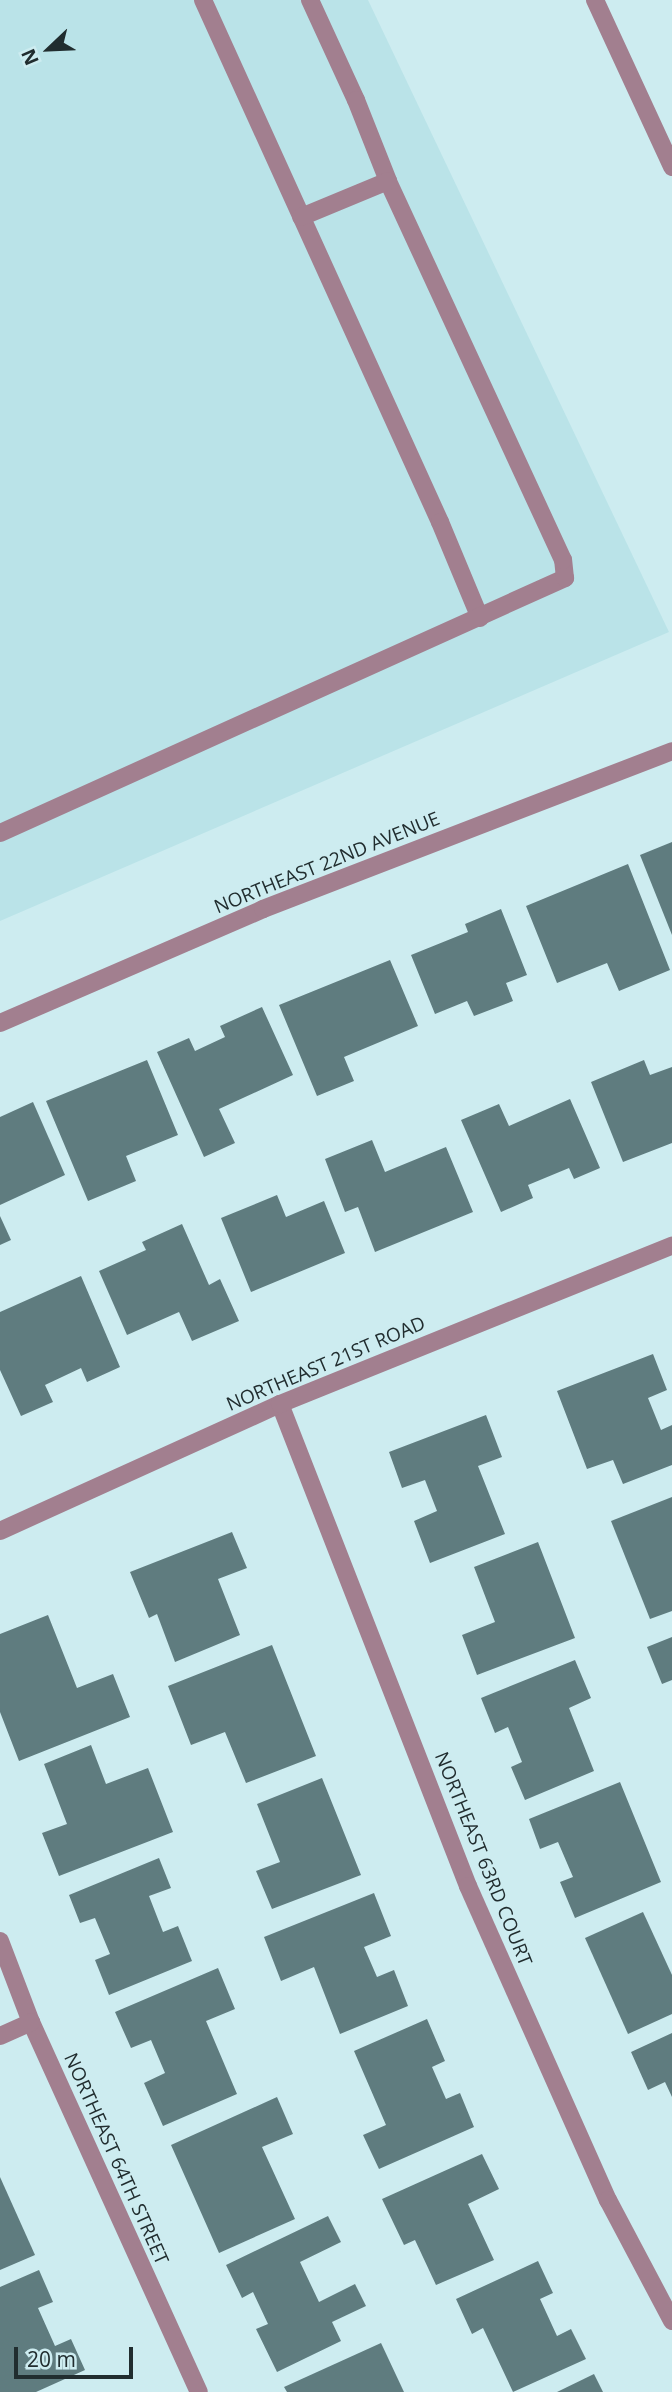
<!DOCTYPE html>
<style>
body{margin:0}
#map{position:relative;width:672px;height:2392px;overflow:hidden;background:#cdecf0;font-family:"Open Sans",sans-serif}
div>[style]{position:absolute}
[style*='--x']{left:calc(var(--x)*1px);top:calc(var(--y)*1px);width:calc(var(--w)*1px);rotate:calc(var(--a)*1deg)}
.built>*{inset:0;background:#bae3e8}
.building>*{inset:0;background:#5f7c7f}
.minor>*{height:18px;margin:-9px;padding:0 9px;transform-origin:9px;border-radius:9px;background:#a27f8f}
span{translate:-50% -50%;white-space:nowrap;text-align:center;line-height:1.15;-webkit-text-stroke:5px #cdecf0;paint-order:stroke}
.street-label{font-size:19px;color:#212d2f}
.north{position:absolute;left:14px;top:14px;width:70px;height:70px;-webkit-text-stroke:5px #cdecf0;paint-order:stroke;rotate:247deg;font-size:19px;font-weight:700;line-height:28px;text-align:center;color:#212d2f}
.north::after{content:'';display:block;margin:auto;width:24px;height:32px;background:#212d2f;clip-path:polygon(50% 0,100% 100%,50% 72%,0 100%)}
.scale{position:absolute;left:14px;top:2347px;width:119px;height:32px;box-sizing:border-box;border:4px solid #212d2f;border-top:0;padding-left:9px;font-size:21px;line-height:24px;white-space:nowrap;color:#212d2f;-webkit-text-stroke:5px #cdecf0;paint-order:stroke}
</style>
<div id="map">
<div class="built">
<div style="clip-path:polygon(0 0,368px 0,669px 632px,0 921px)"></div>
</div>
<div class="building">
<div style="clip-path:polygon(672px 842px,672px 935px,640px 855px)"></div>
<div style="clip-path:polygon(628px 864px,670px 970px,619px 991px,607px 963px,557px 983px,526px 906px)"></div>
<div style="clip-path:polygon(501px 909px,527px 975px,506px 983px,513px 1001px,474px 1016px,467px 1001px,435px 1014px,411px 955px,468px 932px,465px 924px)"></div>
<div style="clip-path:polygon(390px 960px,418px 1026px,344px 1057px,354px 1081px,317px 1096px,279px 1005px)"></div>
<div style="clip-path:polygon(262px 1007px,293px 1075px,219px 1109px,235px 1143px,204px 1157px,157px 1052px,189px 1038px,195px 1051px,225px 1037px,220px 1026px)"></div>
<div style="clip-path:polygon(147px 1060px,178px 1135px,126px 1156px,136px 1181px,88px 1201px,46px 1101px)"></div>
<div style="clip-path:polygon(644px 1060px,650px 1075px,672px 1067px,672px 1143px,623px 1162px,591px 1082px)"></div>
<div style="clip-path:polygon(570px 1099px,600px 1168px,574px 1179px,569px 1168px,528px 1185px,533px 1198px,501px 1212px,461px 1120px,499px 1104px,509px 1126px)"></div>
<div style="clip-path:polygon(33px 1102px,65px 1175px,0 1205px,0 1117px)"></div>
<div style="clip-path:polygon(372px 1140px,385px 1172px,446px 1147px,473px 1212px,375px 1252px,358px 1207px,345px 1212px,325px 1159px)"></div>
<div style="clip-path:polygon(277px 1195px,286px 1217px,324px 1201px,345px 1253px,251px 1292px,221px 1218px)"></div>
<div style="clip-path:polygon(0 1216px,11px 1240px,0 1245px)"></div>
<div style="clip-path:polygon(182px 1224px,209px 1285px,220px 1279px,239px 1321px,192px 1341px,179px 1312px,127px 1335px,99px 1271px,146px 1250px,142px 1242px)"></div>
<div style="clip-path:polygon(81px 1276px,120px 1367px,87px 1382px,81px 1368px,45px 1385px,53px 1402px,21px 1416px,0 1370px,0 1312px)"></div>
<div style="clip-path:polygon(653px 1354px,667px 1390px,648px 1398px,661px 1430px,672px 1425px,672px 1465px,623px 1484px,613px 1460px,587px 1469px,557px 1391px)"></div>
<div style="clip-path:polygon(486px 1415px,502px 1457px,478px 1466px,505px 1534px,430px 1563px,414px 1521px,437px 1511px,425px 1480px,402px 1488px,389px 1452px)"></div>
<div style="clip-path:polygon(672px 1497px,672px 1611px,650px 1619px,611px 1521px)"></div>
<div style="clip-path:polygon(232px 1532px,247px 1568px,218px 1579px,240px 1635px,175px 1662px,157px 1614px,149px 1618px,130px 1572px)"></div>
<div style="clip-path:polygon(538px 1542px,575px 1638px,477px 1675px,462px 1635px,495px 1622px,474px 1567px)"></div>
<div style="clip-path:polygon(48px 1615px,77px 1688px,113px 1674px,130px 1717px,19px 1761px,0 1712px,0 1634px)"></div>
<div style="clip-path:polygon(672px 1637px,672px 1680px,662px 1684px,647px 1647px)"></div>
<div style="clip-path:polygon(272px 1645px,316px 1756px,246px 1783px,225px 1732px,191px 1745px,168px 1686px)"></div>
<div style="clip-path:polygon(575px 1660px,591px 1698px,569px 1708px,594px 1771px,525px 1800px,511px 1767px,522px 1762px,508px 1727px,495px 1733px,481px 1698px)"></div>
<div style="clip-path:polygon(91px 1745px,106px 1784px,148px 1768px,173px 1832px,59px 1876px,42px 1833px,67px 1824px,44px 1764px)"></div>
<div style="clip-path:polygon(322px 1778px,361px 1875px,272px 1909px,256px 1871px,280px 1862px,257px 1804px)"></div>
<div style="clip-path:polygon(620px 1782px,661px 1882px,575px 1918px,560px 1882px,573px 1877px,558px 1842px,540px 1849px,529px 1819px)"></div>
<div style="clip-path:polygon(159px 1858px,171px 1888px,149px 1896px,163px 1932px,178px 1926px,192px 1961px,109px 1995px,95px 1960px,110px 1954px,95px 1918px,80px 1923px,69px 1895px)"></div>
<div style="clip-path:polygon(374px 1893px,391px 1936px,364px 1947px,377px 1977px,394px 1970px,408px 2006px,340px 2034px,314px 1967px,281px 1981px,264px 1937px)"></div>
<div style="clip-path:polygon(643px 1912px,672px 1975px,672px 2014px,628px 2034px,585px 1938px)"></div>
<div style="clip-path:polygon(218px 1968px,235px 2009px,206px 2021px,237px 2094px,163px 2126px,144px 2083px,165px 2073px,151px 2040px,131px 2048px,115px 2012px)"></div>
<div style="clip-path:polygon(427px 2019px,445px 2061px,432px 2067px,446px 2099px,460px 2093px,474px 2127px,379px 2169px,363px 2135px,386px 2125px,354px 2051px)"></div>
<div style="clip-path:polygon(672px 2033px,672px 2097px,665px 2082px,648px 2090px,631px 2052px)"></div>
<div style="clip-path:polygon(277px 2097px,293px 2134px,262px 2147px,295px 2219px,219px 2253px,171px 2145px)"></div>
<div style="clip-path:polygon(482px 2154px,499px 2189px,468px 2204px,494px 2260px,436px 2285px,415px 2240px,404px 2245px,382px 2199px)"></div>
<div style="clip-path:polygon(0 2177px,35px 2255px,0 2270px)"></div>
<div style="clip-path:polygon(328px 2216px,341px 2242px,300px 2262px,319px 2302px,355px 2284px,366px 2306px,332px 2322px,341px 2341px,277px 2372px,256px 2329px,268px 2324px,253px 2292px,242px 2298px,226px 2265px)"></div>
<div style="clip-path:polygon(538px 2261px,553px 2293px,540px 2299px,557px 2336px,571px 2329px,586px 2359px,513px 2392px,483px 2328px,472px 2334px,456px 2299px)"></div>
<div style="clip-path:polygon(39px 2270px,53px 2302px,38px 2308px,55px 2346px,71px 2339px,85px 2370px,36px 2392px,0 2392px,0 2287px)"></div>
<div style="clip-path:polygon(381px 2343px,404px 2392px,287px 2392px,284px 2387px)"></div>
<div style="clip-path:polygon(594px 2374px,603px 2392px,557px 2392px)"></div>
</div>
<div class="minor">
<div style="--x:203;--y:0;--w:573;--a:65.58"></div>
<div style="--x:440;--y:522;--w:104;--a:67.4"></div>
<div style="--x:310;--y:0;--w:110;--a:65.3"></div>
<div style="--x:356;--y:100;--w:87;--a:68.4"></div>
<div style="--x:595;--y:0;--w:184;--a:65.2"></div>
<div style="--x:0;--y:833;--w:620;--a:-24.29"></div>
<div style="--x:565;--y:578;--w:18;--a:-96"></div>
<div style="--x:563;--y:560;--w:417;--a:-114.8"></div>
<div style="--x:388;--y:181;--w:94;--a:157.5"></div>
<div style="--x:0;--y:1023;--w:287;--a:-23.4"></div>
<div style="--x:263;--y:909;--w:438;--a:-21.1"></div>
<div style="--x:280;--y:1404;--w:517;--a:68.69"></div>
<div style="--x:468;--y:1886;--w:344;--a:66"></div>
<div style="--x:608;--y:2200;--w:137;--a:62.1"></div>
<div style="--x:0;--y:1531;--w:307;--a:-24.4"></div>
<div style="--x:280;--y:1404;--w:423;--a:-22"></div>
<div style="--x:0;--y:1941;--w:87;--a:69.1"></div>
<div style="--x:31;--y:2022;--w:406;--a:65.6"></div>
<div style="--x:0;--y:2036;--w:34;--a:-24"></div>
</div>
<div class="street-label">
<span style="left:327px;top:863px;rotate:-22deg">NORTHEAST 22ND AVENUE</span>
<span style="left:326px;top:1364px;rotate:-23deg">NORTHEAST 21ST ROAD</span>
<span style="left:483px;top:1859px;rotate:68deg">NORTHEAST 63RD COURT</span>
<span style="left:116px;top:2159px;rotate:66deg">NORTHEAST 64TH STREET</span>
</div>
<div class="north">N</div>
<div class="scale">20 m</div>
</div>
